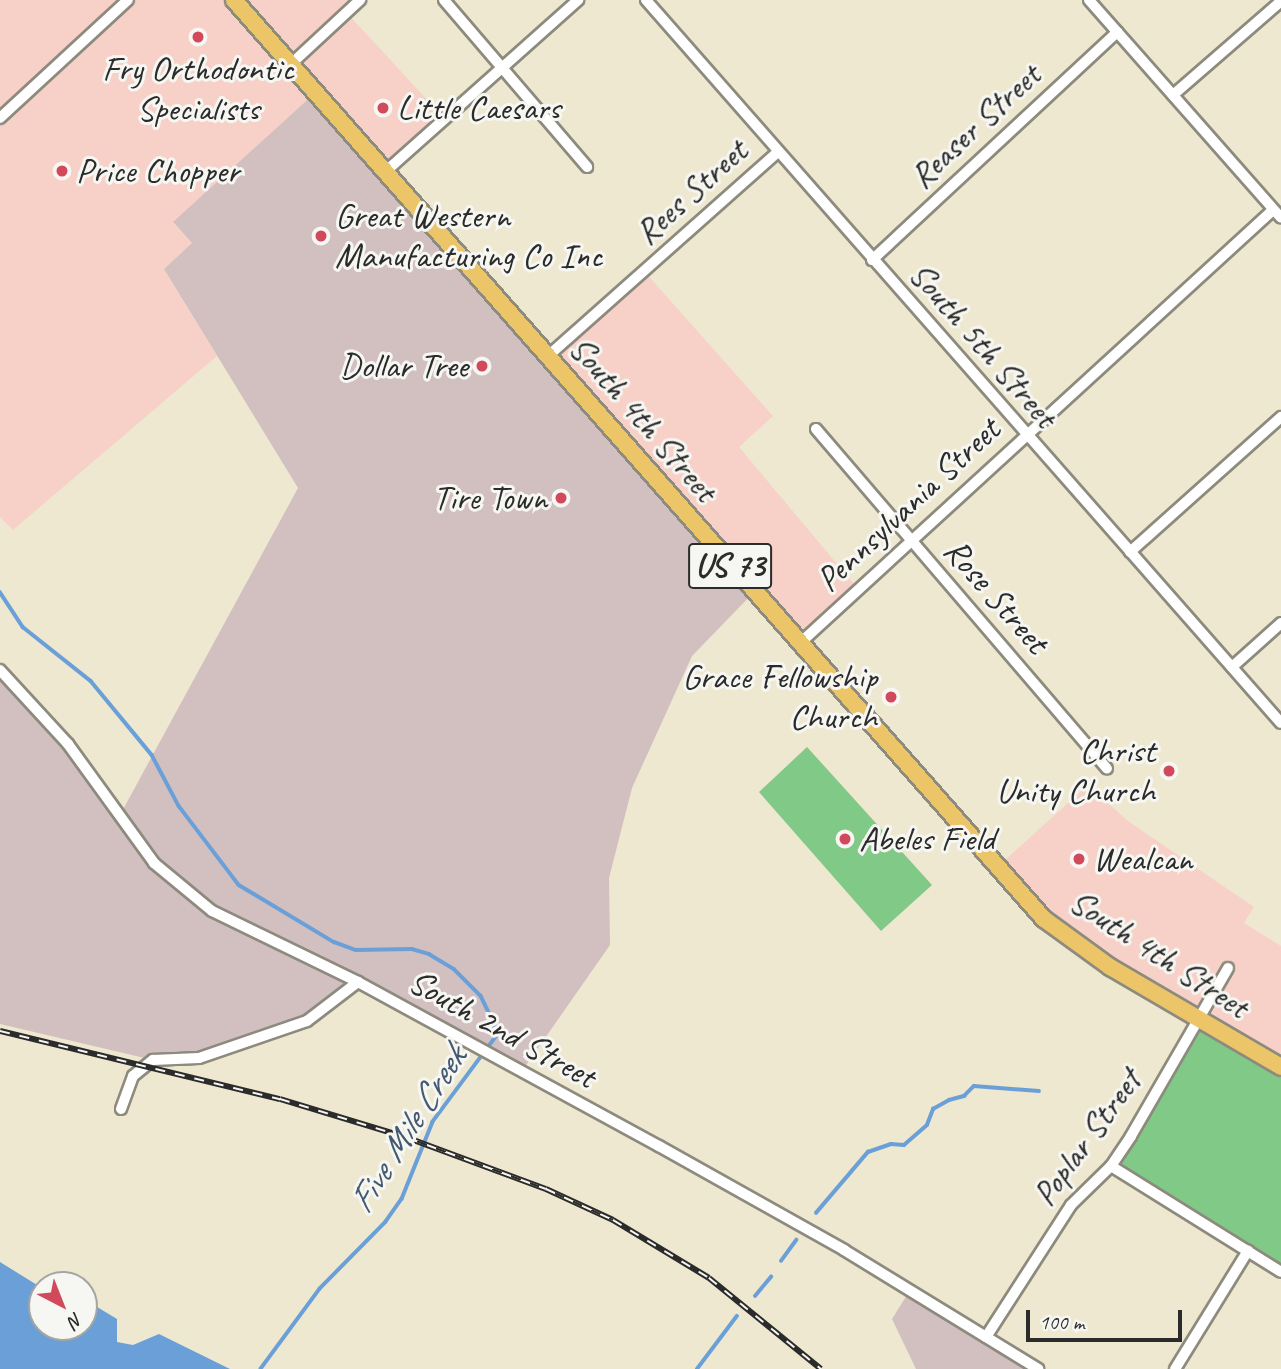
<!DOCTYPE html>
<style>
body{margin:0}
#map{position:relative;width:1281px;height:1369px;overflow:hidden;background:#efe8d0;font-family:Caveat,sans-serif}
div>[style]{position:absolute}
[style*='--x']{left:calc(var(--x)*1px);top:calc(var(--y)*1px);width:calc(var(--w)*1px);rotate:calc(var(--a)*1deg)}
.built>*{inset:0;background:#f7d1c8}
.industrial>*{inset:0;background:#d2bfc0}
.green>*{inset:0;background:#80c986}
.water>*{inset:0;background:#6aa0d7}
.stream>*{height:3.5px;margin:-1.75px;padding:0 1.75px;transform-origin:1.75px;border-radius:1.75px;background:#6aa0d7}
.roads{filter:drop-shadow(2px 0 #8d8a7e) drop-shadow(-2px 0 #8d8a7e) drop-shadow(0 2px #8d8a7e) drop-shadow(0 -2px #8d8a7e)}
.minor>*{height:10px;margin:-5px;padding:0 5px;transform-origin:5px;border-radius:5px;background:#fff}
.highway>*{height:16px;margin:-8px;padding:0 8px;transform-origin:8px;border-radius:8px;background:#ecc569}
.rail>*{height:6px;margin-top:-3px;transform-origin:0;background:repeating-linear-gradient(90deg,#f6f6f2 0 10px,#2b2b2b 0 20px);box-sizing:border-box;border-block:2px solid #2b2b2b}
.dots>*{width:19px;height:19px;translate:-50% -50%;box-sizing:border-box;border:4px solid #f6f6f2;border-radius:50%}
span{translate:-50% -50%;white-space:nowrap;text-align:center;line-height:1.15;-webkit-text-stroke:6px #f6f6f2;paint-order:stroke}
.shield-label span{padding:2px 5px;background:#f6f6f2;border:2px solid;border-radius:5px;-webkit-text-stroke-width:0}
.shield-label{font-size:33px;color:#2b2b2b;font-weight:700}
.poi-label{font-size:35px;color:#2b2b2b}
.left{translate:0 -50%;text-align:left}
.right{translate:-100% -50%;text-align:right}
.street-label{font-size:35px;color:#2b2b2b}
.water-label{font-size:37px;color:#445a70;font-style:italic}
.north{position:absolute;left:28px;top:1271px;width:70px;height:70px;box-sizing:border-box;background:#f6f6f2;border:2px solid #a5a5a2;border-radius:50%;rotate:138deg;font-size:19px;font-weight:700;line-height:28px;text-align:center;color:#2b2b2b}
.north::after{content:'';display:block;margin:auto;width:24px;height:32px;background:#d1495b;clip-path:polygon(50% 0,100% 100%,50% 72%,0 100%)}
.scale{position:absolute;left:1026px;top:1310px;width:156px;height:32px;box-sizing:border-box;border:4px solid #2b2b2b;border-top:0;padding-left:9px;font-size:21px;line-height:24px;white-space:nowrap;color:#2b2b2b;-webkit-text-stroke:5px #f6f6f2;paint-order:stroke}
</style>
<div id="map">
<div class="built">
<div style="clip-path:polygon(0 0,360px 0,347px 13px,445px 119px,385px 172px,173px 223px,192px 243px,164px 269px,217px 356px,13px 530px,0 517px)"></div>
<div style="clip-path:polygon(644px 271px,773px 416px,739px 447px,858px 589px,799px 644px,547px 357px)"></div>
<div style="clip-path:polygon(1088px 785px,1128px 821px,1254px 907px,1244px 923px,1281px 946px,1281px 1067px,1110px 967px,996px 868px)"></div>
</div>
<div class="industrial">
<div style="clip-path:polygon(315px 93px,754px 592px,692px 656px,632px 788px,609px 878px,610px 945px,522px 1071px,358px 982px,307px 1021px,199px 1058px,153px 1060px,0 1024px,0 670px,120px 815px,298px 488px,164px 269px,192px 243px,173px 222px)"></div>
<div style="clip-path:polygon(910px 1290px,1038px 1369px,916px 1369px,892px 1319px)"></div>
</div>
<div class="green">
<div style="clip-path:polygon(807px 747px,932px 885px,881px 931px,759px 792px)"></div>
<div style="clip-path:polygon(1199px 1021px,1281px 1067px,1281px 1272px,1111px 1166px)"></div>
</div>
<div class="water">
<div style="clip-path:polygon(0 1262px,42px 1288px,42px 1327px,84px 1327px,84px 1299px,117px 1319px,117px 1342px,133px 1345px,159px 1334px,230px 1369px,0 1369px)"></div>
</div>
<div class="stream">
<div style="--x:0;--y:592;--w:42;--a:56.7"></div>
<div style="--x:23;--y:627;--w:87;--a:38.5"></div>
<div style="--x:91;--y:681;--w:96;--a:50.5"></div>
<div style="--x:152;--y:755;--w:58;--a:62.1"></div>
<div style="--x:179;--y:806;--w:99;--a:52.8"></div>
<div style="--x:239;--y:885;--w:111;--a:31"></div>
<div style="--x:334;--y:942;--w:23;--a:20"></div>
<div style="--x:356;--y:950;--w:56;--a:-1"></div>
<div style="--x:412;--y:949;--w:18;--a:16"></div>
<div style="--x:429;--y:954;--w:29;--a:31"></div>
<div style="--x:454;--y:969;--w:38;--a:45"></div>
<div style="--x:481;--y:996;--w:41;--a:64.1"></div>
<div style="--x:499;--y:1033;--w:111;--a:126.6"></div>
<div style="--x:433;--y:1122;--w:83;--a:111.9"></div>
<div style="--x:402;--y:1199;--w:28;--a:125"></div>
<div style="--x:386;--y:1222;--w:94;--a:134.6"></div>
<div style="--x:320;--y:1289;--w:99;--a:126.4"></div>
<div style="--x:816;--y:1213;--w:80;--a:-49.6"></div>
<div style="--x:868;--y:1152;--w:24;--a:-19"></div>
<div style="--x:891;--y:1144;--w:13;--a:4"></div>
<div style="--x:904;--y:1145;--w:30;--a:-41"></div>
<div style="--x:927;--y:1125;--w:17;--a:-69"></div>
<div style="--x:933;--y:1109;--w:18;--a:-29"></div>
<div style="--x:949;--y:1100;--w:16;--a:-15"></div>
<div style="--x:964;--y:1096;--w:14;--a:-45"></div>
<div style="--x:974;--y:1086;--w:65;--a:4.4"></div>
<div style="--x:781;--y:1261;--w:26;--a:-54"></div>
<div style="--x:755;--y:1296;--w:25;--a:-50"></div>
<div style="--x:697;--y:1369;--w:66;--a:-53"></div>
</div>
<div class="roads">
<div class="minor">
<div style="--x:444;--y:0;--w:220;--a:49.4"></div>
<div style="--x:646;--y:0;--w:962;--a:48.71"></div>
<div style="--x:1089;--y:0;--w:290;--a:48.6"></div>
<div style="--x:290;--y:65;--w:96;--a:-42.9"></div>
<div style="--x:1173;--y:95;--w:143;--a:-41"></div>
<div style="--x:0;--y:118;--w:174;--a:-42.7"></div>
<div style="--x:385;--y:172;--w:259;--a:-41.7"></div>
<div style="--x:872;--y:260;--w:335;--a:-42.9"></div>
<div style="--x:547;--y:357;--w:307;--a:-41.6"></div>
<div style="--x:816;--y:429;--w:447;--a:49.4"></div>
<div style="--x:1130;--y:552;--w:203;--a:-41.8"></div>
<div style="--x:799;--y:644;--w:643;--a:-42.48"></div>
<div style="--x:1232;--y:667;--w:66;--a:-41.9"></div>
<div style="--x:0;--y:670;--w:100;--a:47.4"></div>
<div style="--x:68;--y:744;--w:147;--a:54.1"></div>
<div style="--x:154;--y:863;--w:75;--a:39.6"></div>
<div style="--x:212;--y:911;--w:162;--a:25.9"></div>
<div style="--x:358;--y:982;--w:343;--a:28.6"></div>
<div style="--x:659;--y:1146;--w:212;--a:29.3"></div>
<div style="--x:844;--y:1250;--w:228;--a:31.5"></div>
<div style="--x:121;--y:1109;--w:35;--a:-70"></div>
<div style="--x:133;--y:1076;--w:26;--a:-39"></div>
<div style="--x:153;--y:1060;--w:46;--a:-2.5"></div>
<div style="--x:199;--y:1058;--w:114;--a:-18.9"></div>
<div style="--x:307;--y:1021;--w:64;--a:-37.4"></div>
<div style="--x:1111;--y:1166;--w:200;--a:31.9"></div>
<div style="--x:986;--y:1337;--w:157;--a:-57.2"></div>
<div style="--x:1071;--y:1205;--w:56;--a:-44.3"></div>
<div style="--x:1111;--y:1166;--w:36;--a:-56"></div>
<div style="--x:1131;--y:1136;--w:194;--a:-60"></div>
<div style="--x:1175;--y:1369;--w:139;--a:-58.3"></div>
</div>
<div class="highway">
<div style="--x:234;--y:0;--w:1225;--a:48.61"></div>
<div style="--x:1044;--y:919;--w:82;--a:36"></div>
<div style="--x:1110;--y:967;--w:198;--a:30.3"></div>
</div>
</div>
<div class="rail">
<div style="--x:0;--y:1031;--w:288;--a:13.7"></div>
<div style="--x:280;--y:1099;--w:134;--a:16.9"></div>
<div style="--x:408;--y:1138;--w:147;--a:20.3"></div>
<div style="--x:546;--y:1189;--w:74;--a:24.8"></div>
<div style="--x:613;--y:1220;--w:112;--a:31.1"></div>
<div style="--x:709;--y:1278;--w:144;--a:39.1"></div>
</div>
<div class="dots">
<div style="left:198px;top:37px;background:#d1495b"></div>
<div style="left:383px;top:108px;background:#d1495b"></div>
<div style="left:62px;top:171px;background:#d1495b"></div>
<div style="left:321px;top:236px;background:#d1495b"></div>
<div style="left:482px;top:366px;background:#d1495b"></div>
<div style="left:561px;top:498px;background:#d1495b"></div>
<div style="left:891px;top:697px;background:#d1495b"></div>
<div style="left:1169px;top:771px;background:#d1495b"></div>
<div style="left:845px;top:839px;background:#d1495b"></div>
<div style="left:1079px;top:859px;background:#d1495b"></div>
</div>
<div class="shield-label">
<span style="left:730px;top:566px">US 73</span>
</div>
<div class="poi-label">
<span style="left:198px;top:89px">Fry Orthodontic<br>Specialists</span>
<span class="left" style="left:397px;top:108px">Little Caesars</span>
<span class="left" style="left:76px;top:171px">Price Chopper</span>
<span class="left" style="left:335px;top:236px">Great Western<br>Manufacturing Co Inc</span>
<span class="right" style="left:468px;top:366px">Dollar Tree</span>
<span class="right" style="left:547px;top:498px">Tire Town</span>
<span class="right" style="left:877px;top:697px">Grace Fellowship<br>Church</span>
<span class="right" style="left:1155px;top:771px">Christ<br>Unity Church</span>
<span class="left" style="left:859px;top:839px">Abeles Field</span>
<span class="left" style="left:1093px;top:859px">Wealcan</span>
</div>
<div class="street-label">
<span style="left:975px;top:126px;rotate:-43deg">Reaser Street</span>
<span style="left:691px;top:192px;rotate:-42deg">Rees Street</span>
<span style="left:983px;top:345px;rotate:49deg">South 5th Street</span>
<span style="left:643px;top:419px;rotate:49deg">South 4th Street</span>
<span style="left:908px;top:505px;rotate:-43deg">Pennsylvania Street</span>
<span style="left:996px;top:596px;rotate:49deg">Rose Street</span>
<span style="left:1159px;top:954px;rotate:33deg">South 4th Street</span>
<span style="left:502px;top:1029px;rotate:29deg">South 2nd Street</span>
<span style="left:1087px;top:1138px;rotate:-54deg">Poplar Street</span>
</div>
<div class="water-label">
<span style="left:407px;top:1130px;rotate:-58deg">Five Mile Creek</span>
</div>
<div class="north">N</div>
<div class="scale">100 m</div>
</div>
